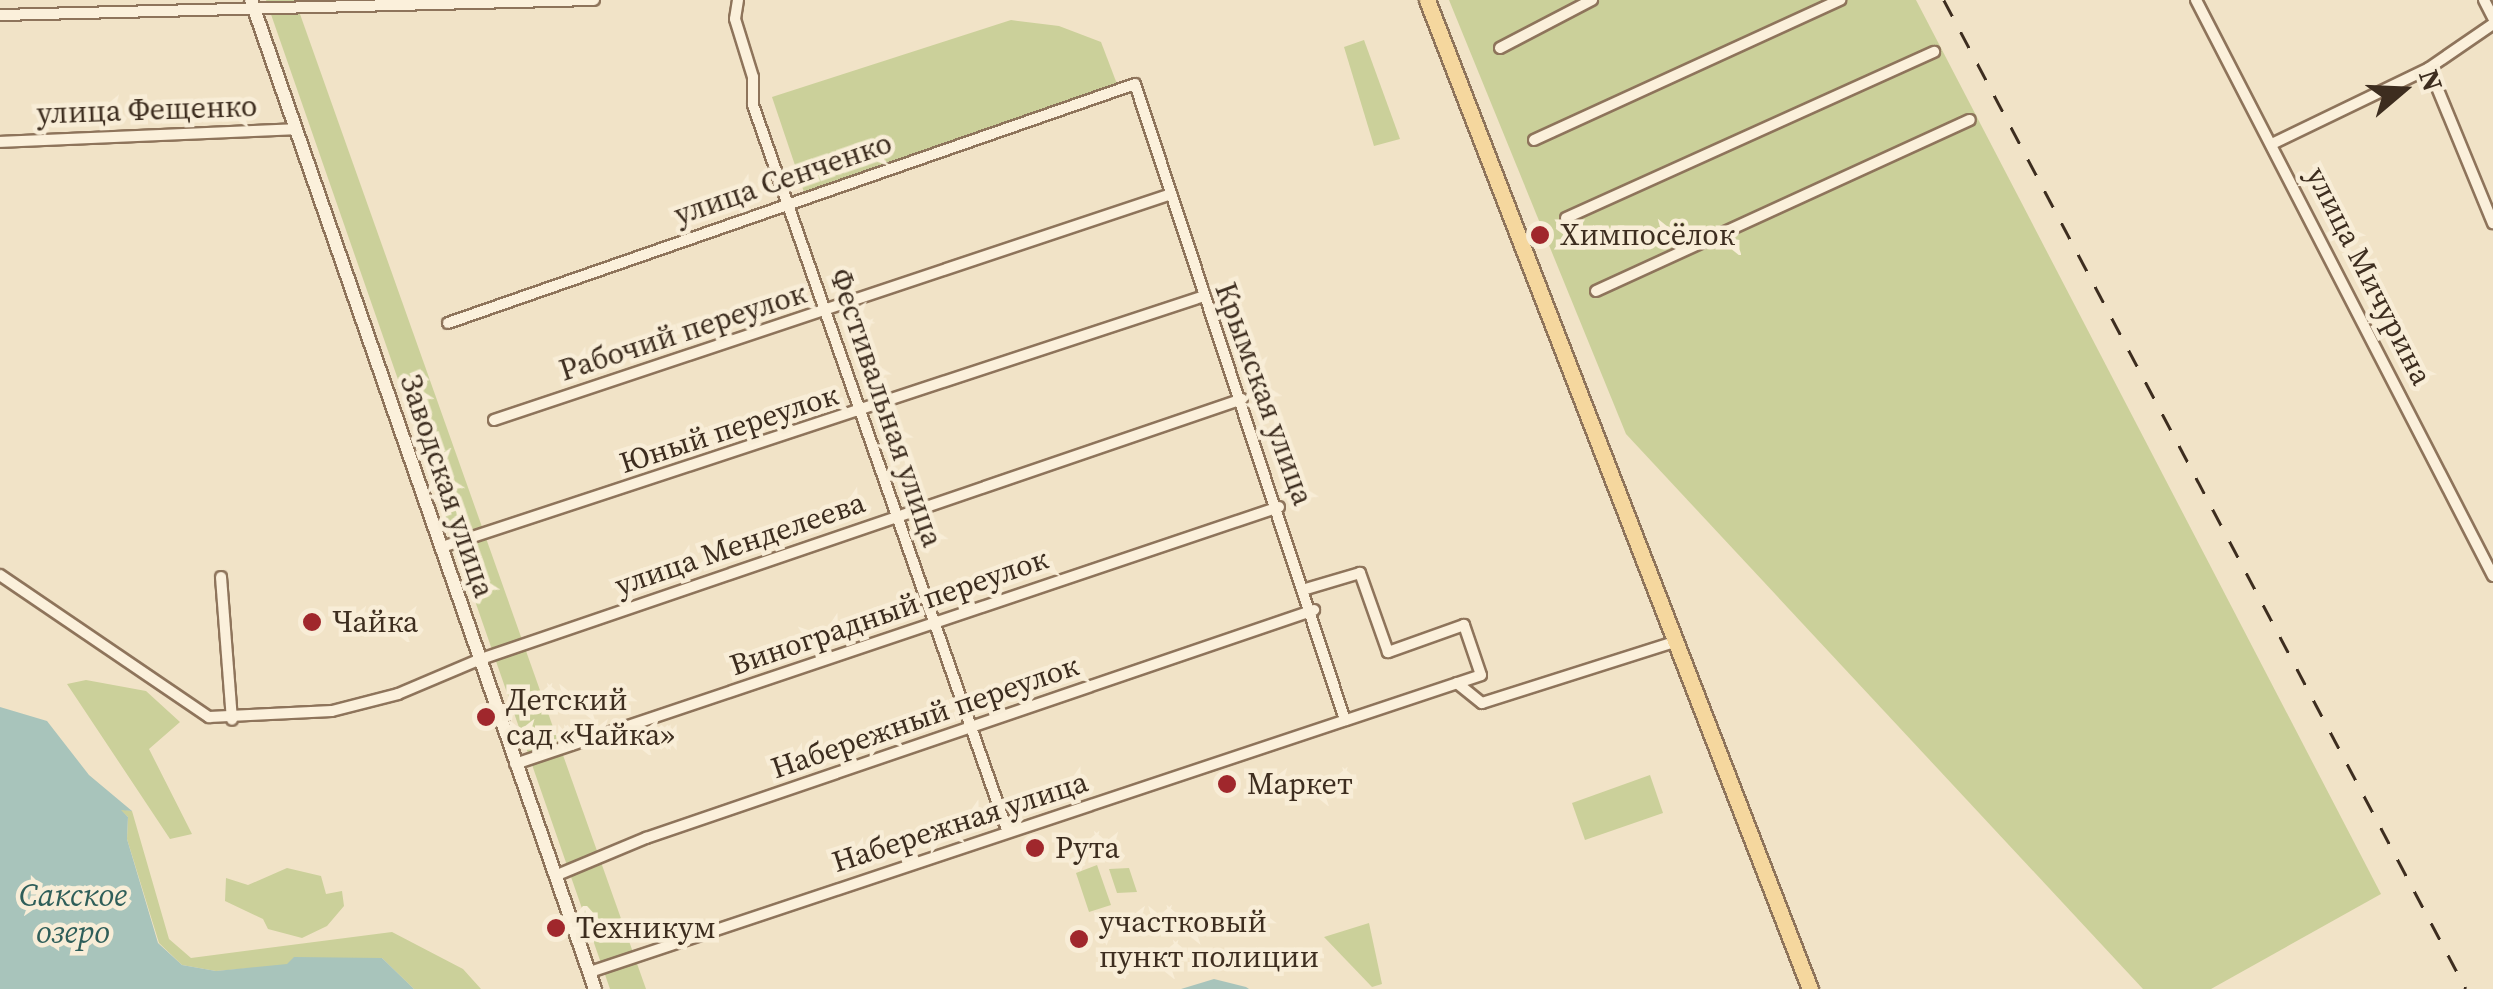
<!DOCTYPE html>
<meta charset="utf-8">
<style>
body{margin:0}
#map{position:relative;width:2493px;height:989px;overflow:hidden;background:#f1e3c7;font-family:"Source Serif 4",serif}
div>[style]{position:absolute}
[style*='--x']{left:calc(var(--x)*1px);top:calc(var(--y)*1px);width:calc(var(--w)*1px);rotate:calc(var(--a)*1deg)}
.green>*{inset:0;background:#cbd09a}
.water>*{inset:0;background:#a8c4bb}
.roads{filter:drop-shadow(2px 0 #8e745b) drop-shadow(-2px 0 #8e745b) drop-shadow(0 2px #8e745b) drop-shadow(0 -2px #8e745b)}
.minor>*{height:10px;margin:-5px;padding:0 5px;transform-origin:5px;border-radius:5px;background:#fbf0db}
.tertiary>*{height:12px;margin:-6px;padding:0 6px;transform-origin:6px;border-radius:6px;background:#fbf0db}
.primary>*{height:15px;margin:-7.5px;padding:0 7.5px;transform-origin:7.5px;border-radius:7.5px;background:#f5d79e}
.rail>*{height:2.5px;margin-top:-1.25px;transform-origin:0;background:repeating-linear-gradient(90deg,#3d2d1f 0 18px,transparent 0 36px)}
.dots>*{width:28px;height:28px;translate:-50% -50%;box-sizing:border-box;border:5px solid #f8edd7;border-radius:50%}
span{translate:-50% -50%;white-space:nowrap;text-align:center;line-height:1.15;-webkit-text-stroke:9px #f8edd7;paint-order:stroke}
.street-label{font-size:30px;color:#3d2d1f}
.poi-label{font-size:30px;color:#3d2d1f}
.left{translate:0 -50%;text-align:left}
.water-label{font-size:32px;color:#2e5e59;font-style:italic}
.north{position:absolute;left:2353px;top:40px;width:100px;height:100px;-webkit-text-stroke:8px #f8edd7;paint-order:stroke;rotate:71deg;font-size:28px;font-weight:700;line-height:40px;text-align:center;color:#3d2d1f}
.north::after{content:'';display:block;margin:auto;width:35px;height:45px;background:#3d2d1f;clip-path:polygon(50% 0,100% 100%,50% 72%,0 100%)}
</style>
<div id="map">
<div class="green">
<div style="clip-path:polygon(266px 0,295px 0,646px 989px,610px 989px)"></div>
<div style="clip-path:polygon(1449px 0,1916px 0,2381px 894px,2211px 989px,2143px 989px,1626px 434px)"></div>
<div style="clip-path:polygon(1011px 20px,1059px 26px,1101px 42px,1117px 84px,804px 192px,772px 97px)"></div>
<div style="clip-path:polygon(1364px 40px,1400px 139px,1374px 146px,1344px 47px)"></div>
<div style="clip-path:polygon(86px 680px,146px 691px,180px 722px,149px 749px,192px 834px,170px 839px,67px 684px)"></div>
<div style="clip-path:polygon(1650px 775px,1663px 813px,1585px 840px,1572px 803px)"></div>
<div style="clip-path:polygon(119px 809px,132px 811px,169px 939px,191px 958px,392px 932px,463px 969px,481px 989px,414px 989px,382px 958px,216px 971px,182px 965px,159px 943px,127px 839px,128px 817px)"></div>
<div style="clip-path:polygon(1097px 865px,1111px 905px,1089px 912px,1076px 873px)"></div>
<div style="clip-path:polygon(287px 868px,321px 876px,326px 894px,342px 891px,344px 906px,327px 926px,302px 938px,268px 929px,263px 919px,225px 901px,226px 878px,248px 885px)"></div>
<div style="clip-path:polygon(1129px 868px,1137px 892px,1117px 893px,1109px 869px)"></div>
<div style="clip-path:polygon(1369px 923px,1382px 984px,1372px 987px,1324px 937px)"></div>
</div>
<div class="water">
<div style="clip-path:polygon(0 707px,47px 721px,89px 775px,132px 811px,121px 810px,128px 817px,127px 839px,158px 943px,182px 965px,216px 971px,287px 964px,294px 957px,382px 958px,414px 989px,0 989px)"></div>
<div style="clip-path:polygon(1214px 979px,1246px 987px,1249px 989px,1181px 989px)"></div>
</div>
<div class="roads">
<div class="minor">
<div style="--x:738;--y:0;--w:19;--a:99"></div>
<div style="--x:735;--y:19;--w:61;--a:72.8"></div>
<div style="--x:753;--y:77;--w:28;--a:90"></div>
<div style="--x:753;--y:105;--w:768;--a:70.69"></div>
<div style="--x:2196;--y:0;--w:648;--a:62.72"></div>
<div style="--x:2484;--y:0;--w:20;--a:63"></div>
<div style="--x:0;--y:15;--w:594;--a:-1.45"></div>
<div style="--x:1500;--y:48;--w:104;--a:-27.6"></div>
<div style="--x:2429;--y:68;--w:168;--a:67.6"></div>
<div style="--x:1534;--y:140;--w:337;--a:-24.6"></div>
<div style="--x:0;--y:142;--w:295;--a:-2.5"></div>
<div style="--x:2274;--y:143;--w:172;--a:-25.8"></div>
<div style="--x:2429;--y:68;--w:78;--a:-34.5"></div>
<div style="--x:1566;--y:218;--w:404;--a:-24.3"></div>
<div style="--x:1596;--y:291;--w:411;--a:-24.6"></div>
<div style="--x:448;--y:323;--w:727;--a:-19.18"></div>
<div style="--x:1135;--y:84;--w:670;--a:71.73"></div>
<div style="--x:494;--y:420;--w:714;--a:-18.46"></div>
<div style="--x:442;--y:547;--w:799;--a:-18.23"></div>
<div style="--x:0;--y:575;--w:253;--a:34.2"></div>
<div style="--x:209;--y:717;--w:123;--a:-2.8"></div>
<div style="--x:332;--y:711;--w:68;--a:-14.4"></div>
<div style="--x:398;--y:694;--w:90;--a:-22.9"></div>
<div style="--x:481;--y:659;--w:804;--a:-18.86"></div>
<div style="--x:221;--y:577;--w:143;--a:85.6"></div>
<div style="--x:1457;--y:683;--w:32;--a:39"></div>
<div style="--x:1482;--y:703;--w:205;--a:-17.6"></div>
<div style="--x:515;--y:764;--w:806;--a:-18.59"></div>
<div style="--x:555;--y:876;--w:99;--a:-22.7"></div>
<div style="--x:646;--y:838;--w:706;--a:-18.85"></div>
<div style="--x:590;--y:972;--w:939;--a:-18.43"></div>
<div style="--x:1481;--y:675;--w:53;--a:-108.8"></div>
<div style="--x:1464;--y:625;--w:81;--a:160.4"></div>
<div style="--x:1388;--y:652;--w:84;--a:-109.5"></div>
<div style="--x:1360;--y:573;--w:56;--a:163.5"></div>
</div>
<div class="tertiary">
<div style="--x:251;--y:0;--w:1047;--a:70.82"></div>
</div>
<div class="primary">
<div style="--x:1427;--y:0;--w:1061;--a:68.83"></div>
</div>
</div>
<div class="rail">
<div style="--x:1944;--y:0;--w:1118;--a:62.17"></div>
</div>
<div class="dots">
<div style="left:1540px;top:235px;background:#a0272c"></div>
<div style="left:312px;top:622px;background:#a0272c"></div>
<div style="left:486px;top:717px;background:#a0272c"></div>
<div style="left:1227px;top:784px;background:#a0272c"></div>
<div style="left:1035px;top:848px;background:#a0272c"></div>
<div style="left:556px;top:928px;background:#a0272c"></div>
<div style="left:1079px;top:939px;background:#a0272c"></div>
</div>
<div class="street-label">
<span style="left:147px;top:110px;rotate:-2deg">улица Фещенко</span>
<span style="left:783px;top:179px;rotate:-19deg">улица Сенченко</span>
<span style="left:2369px;top:276px;rotate:63deg">улица Мичурина</span>
<span style="left:683px;top:332px;rotate:-18deg">Рабочий переулок</span>
<span style="left:1264px;top:394px;rotate:70deg">Крымская улица</span>
<span style="left:886px;top:408px;rotate:71deg">Фестивальная улица</span>
<span style="left:729px;top:429px;rotate:-18deg">Юный переулок</span>
<span style="left:447px;top:486px;rotate:71deg">Заводская улица</span>
<span style="left:740px;top:544px;rotate:-19deg">улица Менделеева</span>
<span style="left:889px;top:612px;rotate:-19deg">Виноградный переулок</span>
<span style="left:925px;top:717px;rotate:-19deg">Набережный переулок</span>
<span style="left:960px;top:822px;rotate:-18deg">Набережная улица</span>
</div>
<div class="poi-label">
<span class="left" style="left:1560px;top:235px">Химпосёлок</span>
<span class="left" style="left:332px;top:622px">Чайка</span>
<span class="left" style="left:506px;top:717px">Детский<br>сад «Чайка»</span>
<span class="left" style="left:1247px;top:784px">Маркет</span>
<span class="left" style="left:1055px;top:848px">Рута</span>
<span class="left" style="left:1099px;top:939px">участковый<br>пункт полиции</span>
<span class="left" style="left:576px;top:928px">Техникум</span>
</div>
<div class="water-label">
<span style="left:73px;top:914px">Сакское<br>озеро</span>
</div>
<div class="north">N</div>
</div>
